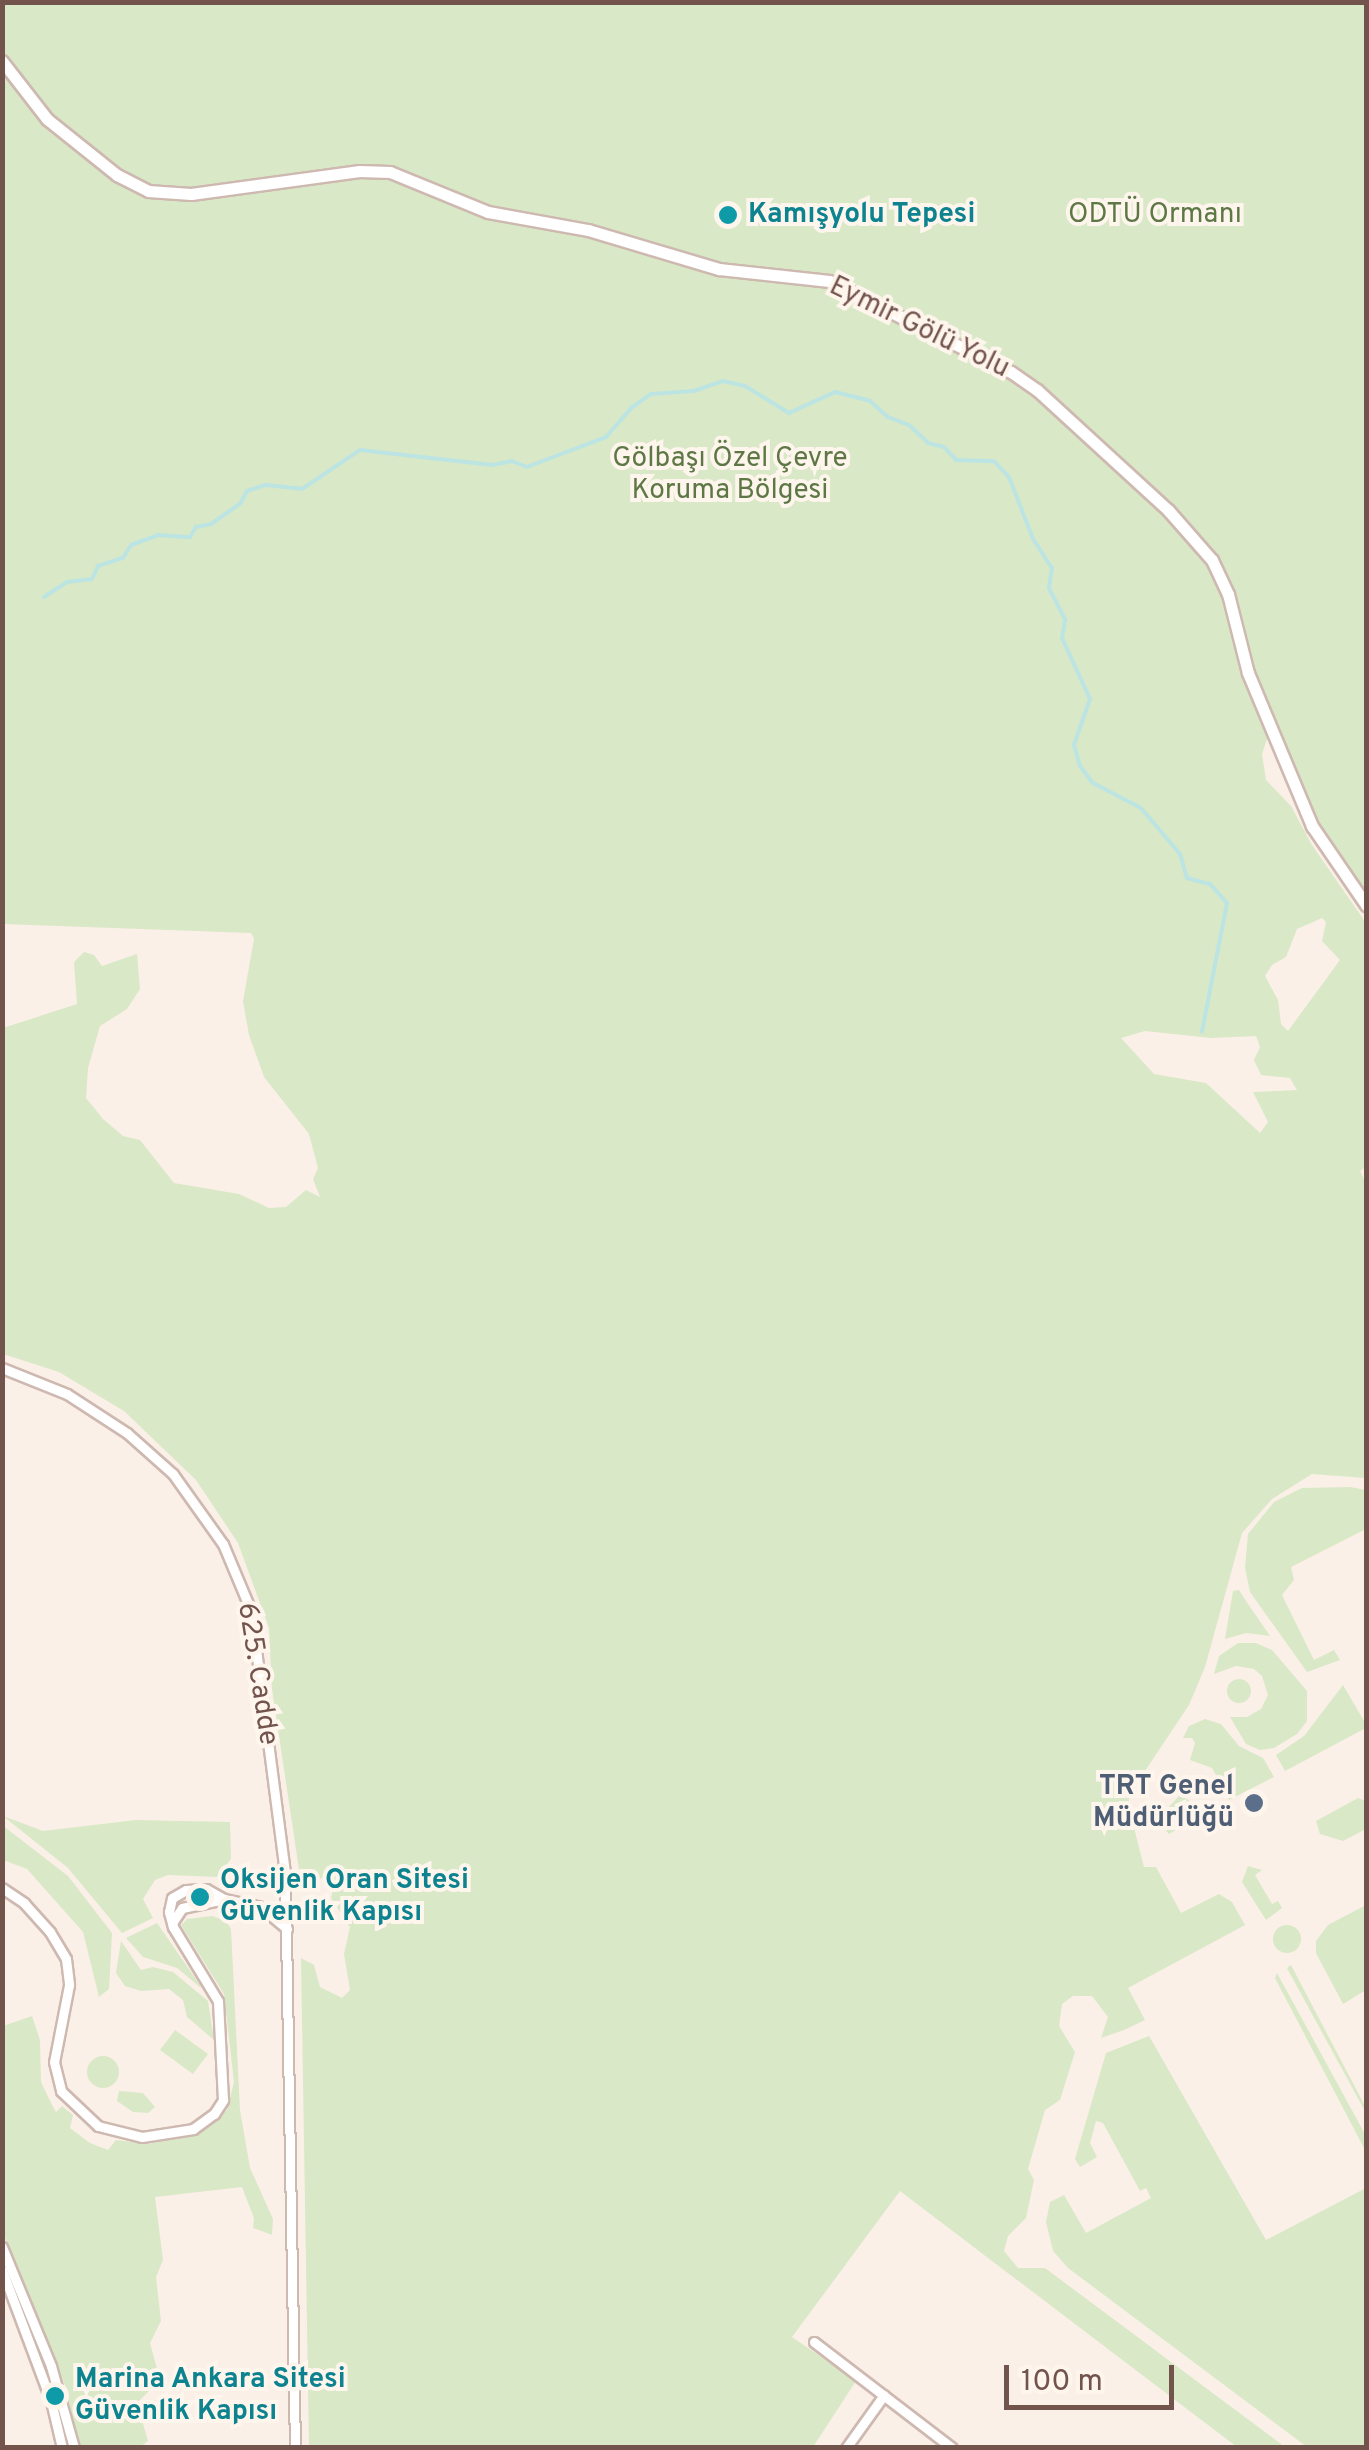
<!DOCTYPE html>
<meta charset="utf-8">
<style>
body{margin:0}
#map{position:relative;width:1369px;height:2450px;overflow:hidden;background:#fbf0e7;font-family:Overpass,sans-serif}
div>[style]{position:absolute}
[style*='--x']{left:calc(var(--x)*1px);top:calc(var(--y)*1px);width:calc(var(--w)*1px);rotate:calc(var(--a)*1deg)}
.residential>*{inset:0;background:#f2e1d6}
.green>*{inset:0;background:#d9e8c6}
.round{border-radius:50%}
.stream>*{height:4px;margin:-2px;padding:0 2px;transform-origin:2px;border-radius:2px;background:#bce4e3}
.roads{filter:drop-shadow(2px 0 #ceb9b1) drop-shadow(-2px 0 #ceb9b1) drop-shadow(0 2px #ceb9b1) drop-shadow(0 -2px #ceb9b1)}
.minor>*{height:9px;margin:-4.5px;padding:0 4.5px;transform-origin:4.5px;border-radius:4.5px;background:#fff}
.tertiary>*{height:11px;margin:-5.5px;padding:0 5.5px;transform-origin:5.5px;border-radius:5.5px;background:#fff}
.dots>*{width:28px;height:28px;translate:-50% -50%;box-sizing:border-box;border:5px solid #fef5ed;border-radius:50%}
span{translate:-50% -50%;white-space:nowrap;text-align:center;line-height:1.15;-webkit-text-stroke:8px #fef5ed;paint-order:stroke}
.culture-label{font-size:28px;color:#0d838f;font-weight:700}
.left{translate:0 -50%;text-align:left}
.park-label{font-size:28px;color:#5d7845}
.street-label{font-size:28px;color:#73544d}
.service-label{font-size:28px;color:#4e5e75;font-weight:700}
.right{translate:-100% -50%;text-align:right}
.frame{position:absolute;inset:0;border:5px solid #73544d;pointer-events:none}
.scale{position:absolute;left:1004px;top:2365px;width:170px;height:45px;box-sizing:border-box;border:5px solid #73544d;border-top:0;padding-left:12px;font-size:30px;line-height:35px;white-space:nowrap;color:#73544d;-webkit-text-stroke:8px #fef5ed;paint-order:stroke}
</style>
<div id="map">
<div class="residential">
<div style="clip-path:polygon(2px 2234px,16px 2261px,68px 2396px,44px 2403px,3px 2292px)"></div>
</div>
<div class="green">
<div style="clip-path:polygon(evenodd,3px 3px,1366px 3px,1366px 905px,1333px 863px,1272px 724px,1264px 728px,1268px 736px,1262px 754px,1266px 780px,1291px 806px,1312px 845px,1366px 923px,1366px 1167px,1360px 1171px,1366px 1183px,1366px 1478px,1312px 1474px,1272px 1499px,1242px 1533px,1205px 1667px,1189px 1705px,1129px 1795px,1129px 1808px,1144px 1867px,1156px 1867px,1181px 1913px,1219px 1894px,1232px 1902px,1245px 1925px,1128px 1988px,1145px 2020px,1124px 2030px,1101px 2038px,1108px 2017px,1092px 1996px,1073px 1996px,1062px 2004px,1059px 2026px,1075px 2052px,1060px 2100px,1045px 2110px,1028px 2169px,1034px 2180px,1026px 2218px,1008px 2236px,1004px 2251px,1018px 2268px,1045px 2268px,1285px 2447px,1237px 2447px,900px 2191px,792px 2337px,856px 2381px,813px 2447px,309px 2447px,301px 1958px,314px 1965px,320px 1987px,342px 1998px,350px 1990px,344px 1954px,350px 1927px,331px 1898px,335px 1880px,300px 1876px,272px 1689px,269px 1628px,238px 1543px,196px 1480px,124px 1411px,59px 1372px,3px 1354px,3px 1028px,77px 1004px,74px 962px,84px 952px,94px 955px,102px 966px,137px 954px,140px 989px,127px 1009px,100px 1026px,88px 1068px,86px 1098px,103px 1119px,123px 1136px,140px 1140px,174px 1183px,239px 1194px,269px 1208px,286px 1207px,306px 1190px,320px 1197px,313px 1179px,318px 1168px,309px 1134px,264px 1077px,249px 1035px,243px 1001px,254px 939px,251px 933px,3px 924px,3px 3px,1322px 918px,1326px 922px,1322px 941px,1340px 960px,1288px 1031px,1281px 1024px,1278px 1000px,1265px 976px,1272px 965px,1286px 957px,1297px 929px,1322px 918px,3px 3px,1145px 1031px,1211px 1038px,1256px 1036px,1260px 1047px,1254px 1060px,1261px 1075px,1290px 1078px,1297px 1090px,1253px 1092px,1268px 1122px,1260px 1133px,1206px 1083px,1154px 1074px,1121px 1038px,1145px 1031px)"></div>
<div style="clip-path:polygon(1350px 1487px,1366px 1490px,1366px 1529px,1291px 1567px,1294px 1580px,1282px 1595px,1314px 1660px,1334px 1650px,1340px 1660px,1307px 1672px,1250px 1592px,1245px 1568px,1248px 1534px,1274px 1502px,1302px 1488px)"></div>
<div style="clip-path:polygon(1239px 1590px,1246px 1601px,1270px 1636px,1246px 1633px,1225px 1639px,1233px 1591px)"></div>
<div style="clip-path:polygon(1238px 1643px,1256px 1643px,1272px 1650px,1307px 1691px,1307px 1721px,1297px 1734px,1274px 1748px,1260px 1750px,1246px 1744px,1230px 1717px,1247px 1717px,1261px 1709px,1268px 1695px,1262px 1676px,1254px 1669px,1236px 1666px,1214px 1674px,1219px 1656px)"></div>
<div class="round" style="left:1227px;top:1679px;width:24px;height:24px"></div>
<div style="clip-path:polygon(1343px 1685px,1364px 1721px,1364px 1729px,1285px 1771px,1276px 1755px,1304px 1736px)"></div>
<div style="clip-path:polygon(1205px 1719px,1221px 1724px,1239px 1746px,1263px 1758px,1274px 1777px,1229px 1800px,1212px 1768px,1190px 1760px,1195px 1743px,1192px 1738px,1183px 1738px,1189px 1726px)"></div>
<div style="clip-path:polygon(1179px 1796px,1188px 1799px,1197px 1817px,1169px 1834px,1163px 1827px,1163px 1813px)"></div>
<div style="clip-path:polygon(1358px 1798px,1366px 1801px,1366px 1829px,1343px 1841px,1320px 1834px,1316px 1821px)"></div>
<div style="clip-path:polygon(3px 1816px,43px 1831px,136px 1820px,230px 1822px,231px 1859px,217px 1877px,168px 1875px,155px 1880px,143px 1899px,153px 1918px,122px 1933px,68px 1868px)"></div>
<div style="clip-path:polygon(2px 1825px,68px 1876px,112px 1933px,109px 1989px,99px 1997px,83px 1932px,27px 1869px,3px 1860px)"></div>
<div style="clip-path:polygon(1248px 1866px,1262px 1870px,1255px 1875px,1272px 1904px,1278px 1901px,1282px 1908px,1266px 1920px,1242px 1882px)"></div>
<div style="clip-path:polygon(1366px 1905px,1366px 1990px,1343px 2004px,1316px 1953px,1316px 1941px,1328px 1925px)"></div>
<div style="clip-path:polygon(212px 1916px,226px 1921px,231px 1929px,240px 2110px,250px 2168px,273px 2219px,272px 2235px,253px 2228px,254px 2218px,242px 2187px,155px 2197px,163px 2260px,156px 2277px,161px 2321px,150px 2343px,160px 2380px,137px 2403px,148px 2441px,140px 2447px,80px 2447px,65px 2385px,3px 2233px,3px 2026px,32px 2016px,40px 2040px,41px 2082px,51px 2103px,56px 2112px,62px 2106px,73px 2115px,70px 2128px,90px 2143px,108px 2150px,116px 2140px,147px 2144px,198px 2135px,227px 2110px,234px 2082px,224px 1994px,181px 1925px,187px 1919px)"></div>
<div style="clip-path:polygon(157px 1923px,200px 1985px,201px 1988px,177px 1968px,143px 1957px,126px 1938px)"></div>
<div class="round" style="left:1273px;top:1925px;width:28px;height:28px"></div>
<div style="clip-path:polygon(121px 1941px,141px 1970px,153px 1967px,173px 1972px,208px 2001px,214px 2040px,187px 2017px,183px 2000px,169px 1989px,141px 1991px,125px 1986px,116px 1973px)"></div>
<div style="clip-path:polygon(1291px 1965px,1366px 2108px,1366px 2113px,1287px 1968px)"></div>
<div style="clip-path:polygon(1277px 1973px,1366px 2136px,1366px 2152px,1275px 1978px)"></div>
<div style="clip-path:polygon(175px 2030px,208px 2054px,193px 2074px,160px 2050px)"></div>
<div style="clip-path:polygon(1149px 2036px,1266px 2240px,1366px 2188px,1366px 2447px,1307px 2447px,1068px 2268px,1053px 2251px,1046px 2222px,1050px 2202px,1064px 2195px,1086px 2233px,1151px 2198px,1146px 2188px,1140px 2191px,1103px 2123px,1096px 2121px,1090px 2143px,1097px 2157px,1080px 2167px,1075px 2159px,1106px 2053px)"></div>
<div class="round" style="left:87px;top:2056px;width:32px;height:32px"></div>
<div style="clip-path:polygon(119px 2091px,143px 2093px,155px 2107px,148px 2113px,133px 2112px,117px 2101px)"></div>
</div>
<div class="stream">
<div style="--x:44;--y:597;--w:27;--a:-33"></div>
<div style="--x:67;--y:582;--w:25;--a:-7"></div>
<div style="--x:92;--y:579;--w:14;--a:-65"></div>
<div style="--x:98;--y:566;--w:26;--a:-18"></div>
<div style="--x:123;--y:558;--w:15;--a:-58"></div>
<div style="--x:131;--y:545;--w:29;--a:-20"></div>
<div style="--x:158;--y:535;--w:32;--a:4"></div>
<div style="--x:190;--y:537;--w:12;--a:-59"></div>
<div style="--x:196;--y:527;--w:15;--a:-11"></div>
<div style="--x:211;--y:524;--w:35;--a:-35"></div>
<div style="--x:240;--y:504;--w:15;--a:-62"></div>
<div style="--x:247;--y:491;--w:20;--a:-18"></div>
<div style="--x:266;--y:485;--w:36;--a:6"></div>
<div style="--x:302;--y:489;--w:70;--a:-33.9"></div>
<div style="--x:360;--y:450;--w:133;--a:6.5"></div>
<div style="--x:492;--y:465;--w:20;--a:-11"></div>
<div style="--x:512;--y:461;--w:16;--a:22"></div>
<div style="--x:527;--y:467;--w:85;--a:-20.8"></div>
<div style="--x:606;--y:437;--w:38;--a:-49"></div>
<div style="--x:631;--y:408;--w:24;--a:-35"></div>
<div style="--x:651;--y:394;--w:43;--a:-4"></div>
<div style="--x:694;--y:391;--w:31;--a:-19"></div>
<div style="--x:723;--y:381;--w:23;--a:13"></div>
<div style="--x:745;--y:386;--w:52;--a:31.5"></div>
<div style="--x:789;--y:413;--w:51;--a:-24.5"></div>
<div style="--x:835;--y:392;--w:36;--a:14"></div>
<div style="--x:870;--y:401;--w:24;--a:42"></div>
<div style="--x:888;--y:417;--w:22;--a:21"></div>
<div style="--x:909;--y:425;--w:26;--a:43"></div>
<div style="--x:928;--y:443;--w:16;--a:14"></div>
<div style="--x:944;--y:447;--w:18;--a:47"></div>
<div style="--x:956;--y:460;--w:38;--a:2"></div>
<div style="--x:994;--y:461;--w:22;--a:47"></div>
<div style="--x:1009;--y:477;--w:66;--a:68.8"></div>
<div style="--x:1033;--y:539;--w:35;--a:57"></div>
<div style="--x:1052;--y:568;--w:20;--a:99"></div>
<div style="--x:1049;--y:588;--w:36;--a:63"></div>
<div style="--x:1065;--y:620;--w:18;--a:99"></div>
<div style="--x:1062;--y:638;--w:67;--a:65.3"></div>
<div style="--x:1090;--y:699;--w:49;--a:109.2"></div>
<div style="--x:1074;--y:745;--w:22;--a:74"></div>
<div style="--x:1080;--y:766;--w:21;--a:53"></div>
<div style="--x:1093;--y:783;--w:54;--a:27.5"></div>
<div style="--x:1141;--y:808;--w:60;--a:49.7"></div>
<div style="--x:1180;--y:854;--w:25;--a:74"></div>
<div style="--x:1187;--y:878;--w:24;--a:15"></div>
<div style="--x:1210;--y:884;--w:25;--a:48"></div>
<div style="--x:1227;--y:903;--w:131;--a:101"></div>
</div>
<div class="roads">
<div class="minor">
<div style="--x:2;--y:1368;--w:70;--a:21.8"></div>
<div style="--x:67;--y:1394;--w:72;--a:33"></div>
<div style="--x:127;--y:1433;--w:62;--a:41.7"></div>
<div style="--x:173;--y:1474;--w:86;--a:54.5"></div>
<div style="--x:223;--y:1544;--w:73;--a:67.3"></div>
<div style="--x:251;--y:1611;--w:263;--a:82.6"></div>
<div style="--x:285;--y:1872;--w:576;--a:89.01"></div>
<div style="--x:2;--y:1888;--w:27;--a:34"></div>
<div style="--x:24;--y:1903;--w:39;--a:48"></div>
<div style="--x:50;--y:1932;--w:31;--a:59"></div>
<div style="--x:66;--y:1959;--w:26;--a:83"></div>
<div style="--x:69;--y:1985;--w:78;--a:101"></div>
<div style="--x:54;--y:2062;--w:30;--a:76"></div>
<div style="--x:61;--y:2091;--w:51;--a:43.4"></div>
<div style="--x:98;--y:2126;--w:45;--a:14"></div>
<div style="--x:142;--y:2137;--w:52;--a:-8.9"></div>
<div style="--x:193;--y:2129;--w:26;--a:-36"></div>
<div style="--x:214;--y:2114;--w:17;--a:-57"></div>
<div style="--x:223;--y:2100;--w:99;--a:-92.9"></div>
<div style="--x:218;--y:2001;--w:87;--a:-121.3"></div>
<div style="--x:173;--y:1927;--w:16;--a:-105"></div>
<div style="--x:169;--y:1912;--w:14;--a:-78"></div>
<div style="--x:172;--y:1898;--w:16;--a:-30"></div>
<div style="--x:186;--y:1890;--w:20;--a:-3"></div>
<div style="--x:206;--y:1889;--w:21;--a:29"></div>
<div style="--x:172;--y:1923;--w:18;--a:-56"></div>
<div style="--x:182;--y:1908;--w:43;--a:-12.1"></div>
<div style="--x:224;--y:1899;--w:38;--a:12"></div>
<div style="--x:261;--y:1907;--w:34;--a:40"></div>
<div style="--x:2;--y:2247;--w:129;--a:67.6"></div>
<div style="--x:51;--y:2366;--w:85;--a:74.3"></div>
<div style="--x:2;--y:2270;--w:140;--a:69.5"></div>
<div style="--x:51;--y:2401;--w:48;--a:76.8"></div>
<div style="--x:814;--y:2342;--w:174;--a:37.5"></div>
<div style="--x:846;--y:2448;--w:65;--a:-54.4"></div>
</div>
<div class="tertiary">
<div style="--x:2;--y:61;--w:73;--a:52.2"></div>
<div style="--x:47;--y:119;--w:90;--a:38.7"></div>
<div style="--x:117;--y:175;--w:35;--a:27"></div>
<div style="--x:148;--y:191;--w:43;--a:4"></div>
<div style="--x:191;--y:194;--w:170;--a:-7.8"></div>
<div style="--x:359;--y:171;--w:31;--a:2"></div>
<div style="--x:390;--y:172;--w:106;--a:22.2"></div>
<div style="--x:488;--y:212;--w:102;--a:10.2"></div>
<div style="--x:588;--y:230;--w:137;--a:16.6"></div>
<div style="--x:719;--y:269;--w:111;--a:6.2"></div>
<div style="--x:829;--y:281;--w:203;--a:26.6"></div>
<div style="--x:1011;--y:372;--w:32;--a:35"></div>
<div style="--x:1037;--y:390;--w:178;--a:42.5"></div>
<div style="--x:1168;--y:510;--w:67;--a:48.7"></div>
<div style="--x:1212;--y:560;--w:38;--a:65"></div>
<div style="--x:1228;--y:594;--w:81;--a:75.8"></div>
<div style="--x:1248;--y:673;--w:166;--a:67.3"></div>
<div style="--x:1312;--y:826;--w:96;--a:55.6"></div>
</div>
</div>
<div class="dots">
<div style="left:728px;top:215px;background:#0f9aa8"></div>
<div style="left:1254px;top:1803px;background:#5c6f8a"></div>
<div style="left:200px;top:1897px;background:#0f9aa8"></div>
<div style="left:55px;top:2396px;background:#0f9aa8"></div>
</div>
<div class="culture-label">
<span class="left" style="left:748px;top:215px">Kamışyolu Tepesi</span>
<span class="left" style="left:220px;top:1897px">Oksijen Oran Sitesi<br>Güvenlik Kapısı</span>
<span class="left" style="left:75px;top:2396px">Marina Ankara Sitesi<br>Güvenlik Kapısı</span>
</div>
<div class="park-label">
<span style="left:1155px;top:215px">ODTÜ Ormanı</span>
<span style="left:730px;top:475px">Gölbaşı Özel Çevre<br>Koruma Bölgesi</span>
</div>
<div class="street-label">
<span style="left:919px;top:328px;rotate:26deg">Eymir Gölü Yolu</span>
<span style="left:257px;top:1674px;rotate:81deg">625. Cadde</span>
</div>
<div class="service-label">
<span class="right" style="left:1234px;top:1803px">TRT Genel<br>Müdürlüğü</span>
</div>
<div class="frame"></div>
<div class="scale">100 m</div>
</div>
